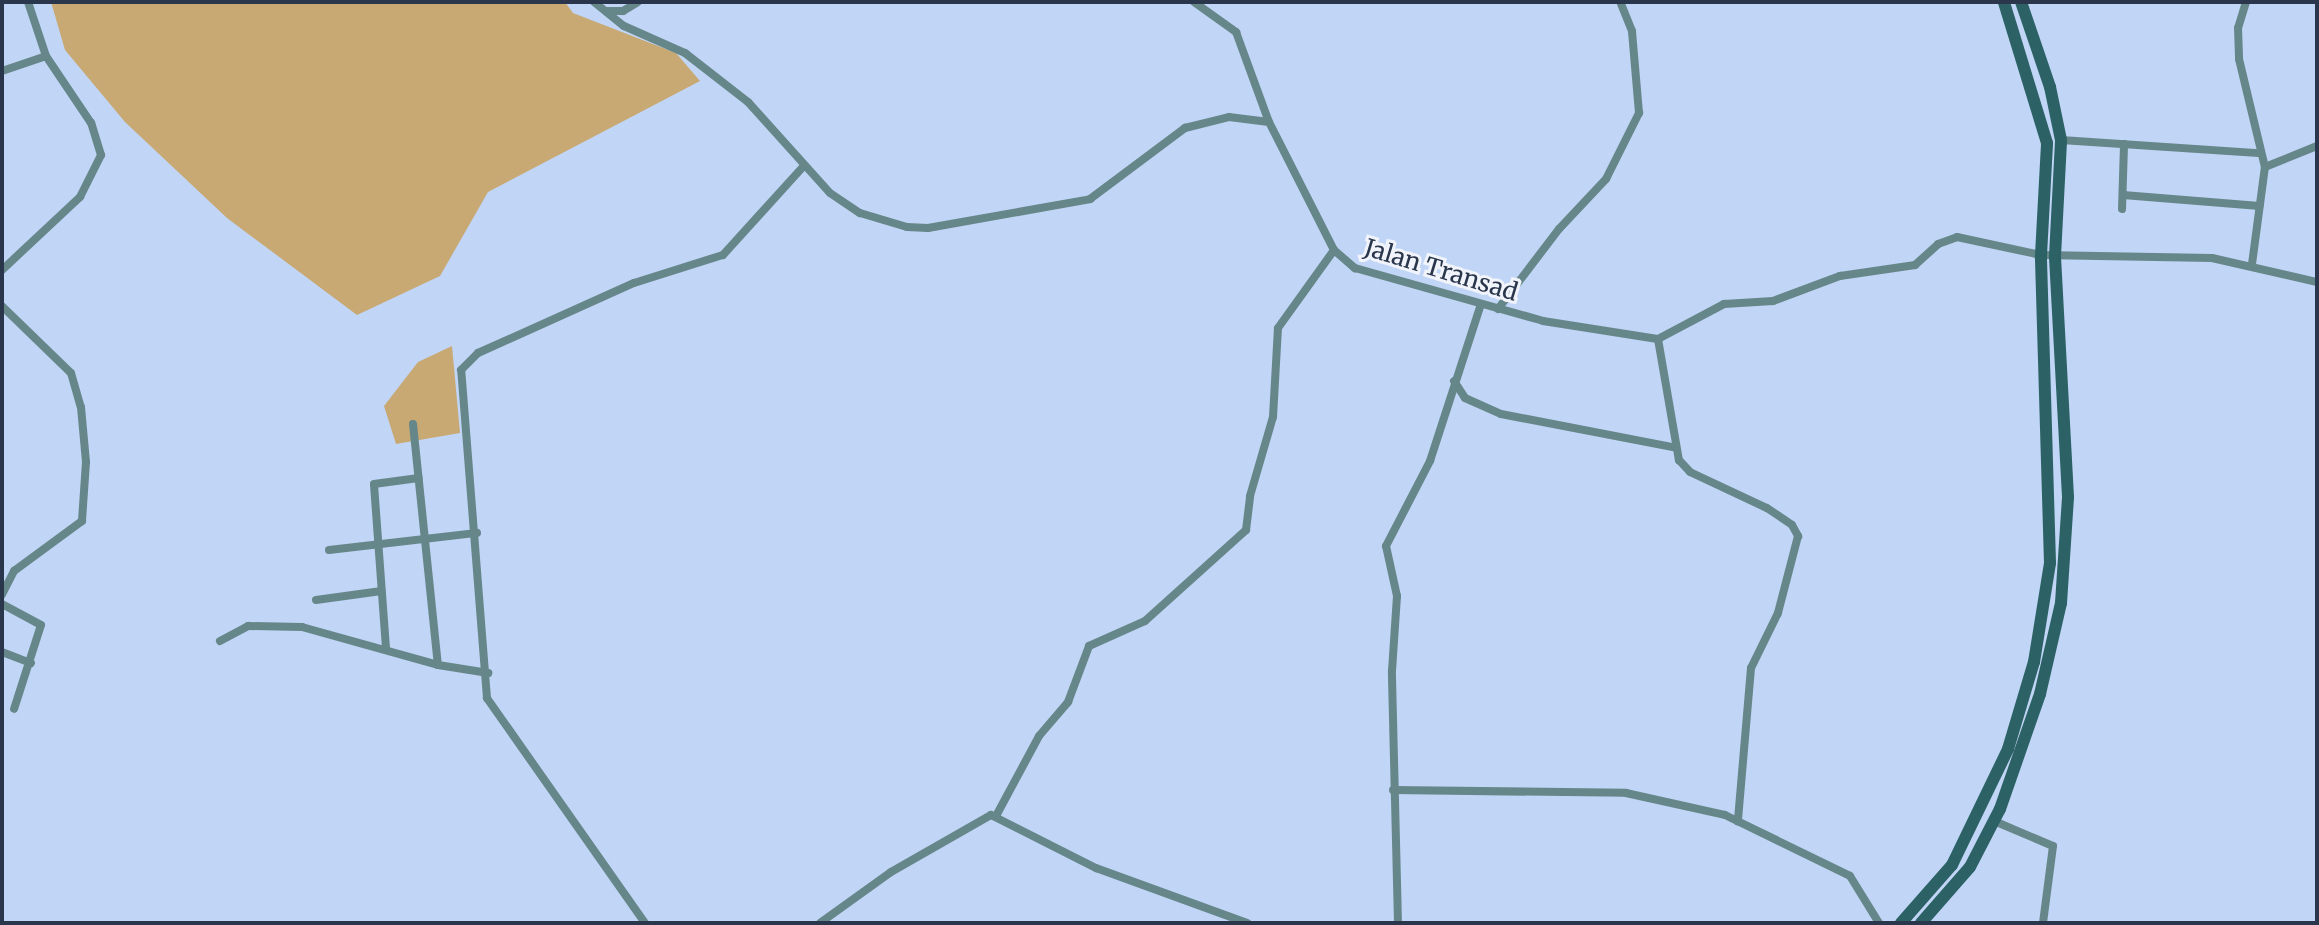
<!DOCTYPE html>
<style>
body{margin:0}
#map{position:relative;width:2319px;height:925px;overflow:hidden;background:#c1d5f6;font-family:Merriweather,serif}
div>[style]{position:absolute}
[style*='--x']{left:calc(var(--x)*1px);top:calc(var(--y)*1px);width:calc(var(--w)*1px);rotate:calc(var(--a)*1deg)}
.green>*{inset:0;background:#c8a974}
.street>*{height:8px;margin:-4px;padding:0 4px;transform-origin:4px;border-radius:4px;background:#668789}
.secondary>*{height:12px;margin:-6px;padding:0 6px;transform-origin:6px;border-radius:6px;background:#2c6266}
span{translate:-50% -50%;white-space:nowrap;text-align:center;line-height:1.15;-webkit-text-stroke:6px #f1f5fb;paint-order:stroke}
.street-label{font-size:24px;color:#2a364c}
.frame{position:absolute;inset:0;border:4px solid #2a364c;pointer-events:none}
</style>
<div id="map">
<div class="green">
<div style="clip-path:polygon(51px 2px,565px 2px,573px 13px,676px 53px,700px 81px,488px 192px,440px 276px,357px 315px,227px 218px,125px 122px,65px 50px)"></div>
<div style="clip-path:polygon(452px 346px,460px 433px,396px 444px,384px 406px,418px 362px)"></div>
</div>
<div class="street">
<div style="--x:594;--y:2;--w:38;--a:39"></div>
<div style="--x:624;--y:26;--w:67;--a:23.9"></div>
<div style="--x:685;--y:53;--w:80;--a:37.9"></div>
<div style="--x:748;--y:102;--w:122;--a:48"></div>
<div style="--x:830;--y:193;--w:36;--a:34"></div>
<div style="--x:860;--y:213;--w:49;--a:16.6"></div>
<div style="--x:907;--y:227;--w:21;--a:3"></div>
<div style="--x:928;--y:228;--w:165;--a:-10.1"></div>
<div style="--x:1090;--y:199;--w:119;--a:-36.8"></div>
<div style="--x:1185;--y:128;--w:45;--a:-14"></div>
<div style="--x:1229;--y:117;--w:40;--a:7.1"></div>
<div style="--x:1269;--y:122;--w:144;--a:63.1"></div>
<div style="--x:1334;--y:250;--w:28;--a:41"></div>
<div style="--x:1355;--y:268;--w:195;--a:15.7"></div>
<div style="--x:1543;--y:321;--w:116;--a:8.9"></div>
<div style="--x:1658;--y:339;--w:75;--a:-27.9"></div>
<div style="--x:1724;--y:304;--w:49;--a:-3.5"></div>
<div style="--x:1773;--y:301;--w:72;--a:-20.5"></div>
<div style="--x:1840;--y:276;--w:76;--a:-8.3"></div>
<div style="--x:1915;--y:265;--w:31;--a:-42"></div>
<div style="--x:1938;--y:244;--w:20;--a:-20"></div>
<div style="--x:1957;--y:237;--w:86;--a:12.1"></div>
<div style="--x:2041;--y:255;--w:171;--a:1"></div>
<div style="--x:2212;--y:258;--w:108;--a:12.9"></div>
<div style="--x:1194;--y:2;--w:52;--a:35.5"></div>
<div style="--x:1236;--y:32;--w:96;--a:69.9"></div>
<div style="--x:2246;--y:2;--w:27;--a:107"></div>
<div style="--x:2238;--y:28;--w:31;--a:88"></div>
<div style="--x:2239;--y:59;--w:111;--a:76.5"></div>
<div style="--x:606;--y:11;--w:17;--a:0"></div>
<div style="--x:623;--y:11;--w:17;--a:-31"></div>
<div style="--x:2;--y:71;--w:46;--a:-18.8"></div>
<div style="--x:2061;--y:140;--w:198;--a:3.8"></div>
<div style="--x:2123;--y:195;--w:137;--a:4.6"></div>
<div style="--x:2122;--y:209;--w:65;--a:-88.2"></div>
<div style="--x:2252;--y:264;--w:98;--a:-82.4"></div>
<div style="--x:2265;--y:167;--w:56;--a:-22"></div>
<div style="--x:2;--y:270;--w:107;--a:-43.1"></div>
<div style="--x:80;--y:197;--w:47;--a:-63.4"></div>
<div style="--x:101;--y:155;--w:34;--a:-107"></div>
<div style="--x:91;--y:123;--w:81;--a:-123.9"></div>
<div style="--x:46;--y:56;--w:57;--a:-108.4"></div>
<div style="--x:2;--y:306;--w:96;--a:44.2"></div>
<div style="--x:71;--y:373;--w:35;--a:74"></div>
<div style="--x:81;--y:407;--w:55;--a:84.8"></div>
<div style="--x:86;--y:462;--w:59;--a:93.9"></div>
<div style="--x:82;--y:521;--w:84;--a:143.7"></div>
<div style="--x:14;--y:571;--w:27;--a:117"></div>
<div style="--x:1498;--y:309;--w:101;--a:-52.7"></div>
<div style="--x:1559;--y:229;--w:69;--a:-46.8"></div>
<div style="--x:1606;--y:179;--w:74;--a:-63.4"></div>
<div style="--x:1639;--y:113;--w:82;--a:-94.9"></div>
<div style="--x:1632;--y:31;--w:31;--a:-112"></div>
<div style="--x:1658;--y:339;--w:123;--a:80.2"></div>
<div style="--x:1679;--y:460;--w:16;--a:47"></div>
<div style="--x:1690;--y:472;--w:85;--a:25.1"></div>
<div style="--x:1767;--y:508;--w:30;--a:34"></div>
<div style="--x:1792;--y:525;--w:13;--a:61"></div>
<div style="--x:1798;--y:536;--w:80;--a:104.6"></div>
<div style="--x:1778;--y:613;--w:61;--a:116.1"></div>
<div style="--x:1751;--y:668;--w:154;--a:94.9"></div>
<div style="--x:1454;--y:381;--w:20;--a:57"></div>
<div style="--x:1465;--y:398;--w:39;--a:24"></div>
<div style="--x:1501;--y:414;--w:175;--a:10.9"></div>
<div style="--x:413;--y:424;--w:242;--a:84.1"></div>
<div style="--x:329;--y:550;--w:149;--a:-6.6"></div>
<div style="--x:316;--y:600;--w:66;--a:-7.9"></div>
<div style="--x:2;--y:604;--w:44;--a:28.3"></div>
<div style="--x:41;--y:625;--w:88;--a:107.8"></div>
<div style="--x:220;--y:641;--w:32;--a:-28"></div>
<div style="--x:248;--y:626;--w:54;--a:1.1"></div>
<div style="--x:302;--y:627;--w:141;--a:15.6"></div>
<div style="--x:438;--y:665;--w:51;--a:9.1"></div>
<div style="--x:386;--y:648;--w:164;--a:-94.2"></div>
<div style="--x:374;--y:484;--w:45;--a:-7.6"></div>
<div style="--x:2;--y:652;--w:31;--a:21"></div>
<div style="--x:1393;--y:790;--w:233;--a:0.7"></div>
<div style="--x:1626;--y:793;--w:101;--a:12.5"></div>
<div style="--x:1725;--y:815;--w:139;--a:26"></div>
<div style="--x:1850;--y:876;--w:55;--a:58.3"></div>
<div style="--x:996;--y:816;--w:91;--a:-61.7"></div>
<div style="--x:1039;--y:736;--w:45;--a:-49.5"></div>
<div style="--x:1068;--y:702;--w:60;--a:-69.4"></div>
<div style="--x:1089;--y:646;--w:61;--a:-24.1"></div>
<div style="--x:1145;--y:621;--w:136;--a:-42"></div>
<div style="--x:1246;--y:530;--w:34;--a:-83"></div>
<div style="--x:1250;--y:496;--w:82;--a:-73.8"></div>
<div style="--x:1273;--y:417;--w:89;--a:-86.8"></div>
<div style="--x:1278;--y:328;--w:96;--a:-54.3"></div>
<div style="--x:1994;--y:821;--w:64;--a:23"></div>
<div style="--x:2053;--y:846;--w:78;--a:97.4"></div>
<div style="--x:645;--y:923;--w:275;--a:-125.1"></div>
<div style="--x:487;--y:698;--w:329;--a:-94.5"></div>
<div style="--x:461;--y:370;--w:24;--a:-45"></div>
<div style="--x:478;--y:353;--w:171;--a:-24.2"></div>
<div style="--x:634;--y:283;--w:93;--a:-17.5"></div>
<div style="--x:723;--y:255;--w:118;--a:-47.8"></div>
<div style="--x:820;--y:923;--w:87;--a:-35.7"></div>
<div style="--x:891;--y:872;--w:115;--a:-29.7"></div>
<div style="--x:991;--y:815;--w:118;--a:26.8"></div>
<div style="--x:1096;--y:868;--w:161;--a:20"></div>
<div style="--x:1398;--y:923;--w:252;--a:-91.4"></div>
<div style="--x:1392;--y:671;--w:75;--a:-86.2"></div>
<div style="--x:1397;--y:596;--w:51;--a:-102.4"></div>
<div style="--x:1386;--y:546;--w:96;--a:-62.6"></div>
<div style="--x:1430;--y:461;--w:165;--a:-72"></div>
</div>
<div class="secondary">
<div style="--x:1901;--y:923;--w:77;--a:-48.7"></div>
<div style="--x:1952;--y:865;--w:129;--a:-64.2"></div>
<div style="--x:2008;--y:749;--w:91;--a:-73.4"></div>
<div style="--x:2034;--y:662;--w:100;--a:-80.8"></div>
<div style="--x:2050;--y:563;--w:308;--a:-91.7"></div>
<div style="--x:2041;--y:255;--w:112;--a:-86.9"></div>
<div style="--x:2047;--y:143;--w:147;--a:-107"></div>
<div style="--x:1921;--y:923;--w:74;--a:-48.8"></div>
<div style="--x:1970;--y:867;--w:65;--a:-62.7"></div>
<div style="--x:2000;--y:809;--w:122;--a:-70.8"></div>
<div style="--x:2040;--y:694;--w:93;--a:-77"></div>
<div style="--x:2061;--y:603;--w:106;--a:-86.2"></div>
<div style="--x:2068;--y:497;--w:241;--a:-93.1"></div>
<div style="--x:2055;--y:256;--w:116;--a:-87"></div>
<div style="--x:2061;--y:140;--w:54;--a:-101.7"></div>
<div style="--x:2050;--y:87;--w:90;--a:-108.8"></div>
</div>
<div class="street-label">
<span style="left:1441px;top:270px;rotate:17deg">Jalan Transad</span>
</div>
<div class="frame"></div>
</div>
